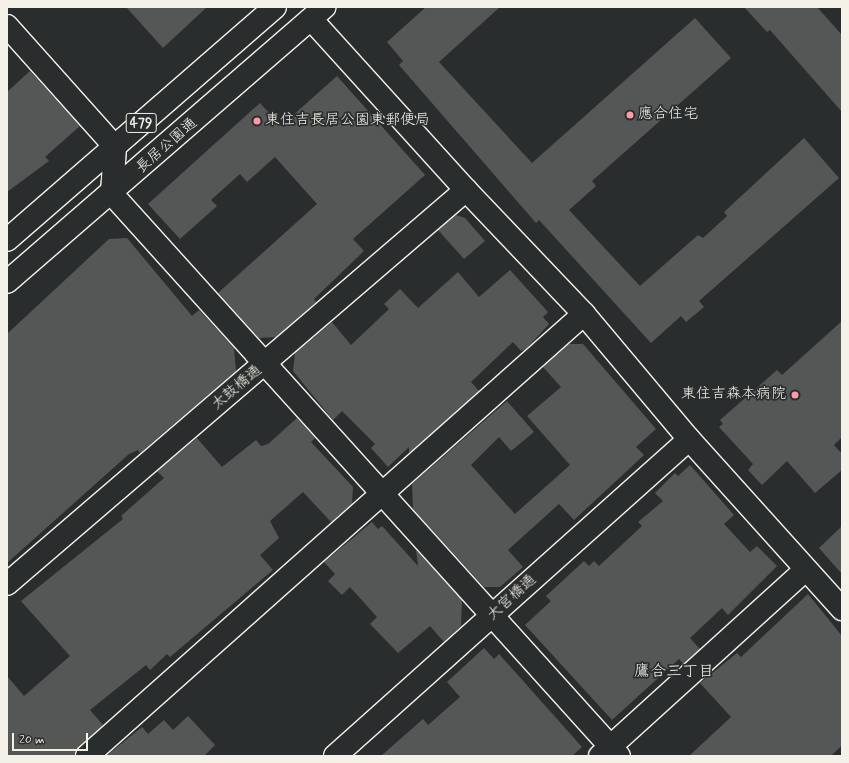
<!DOCTYPE html>
<meta charset="utf-8">
<style>
body{margin:0}
#map{position:relative;width:849px;height:763px;overflow:hidden;background:#2a2d2e;font-family:Mynerve,"Klee One",sans-serif}
div>[style]{position:absolute}
[style*='--x']{left:calc(var(--x)*1px);top:calc(var(--y)*1px);width:calc(var(--w)*1px);rotate:calc(var(--a)*1deg)}
.building>*{inset:0;background:#555756}
.roads{filter:drop-shadow(1px 0 #f4f1e8) drop-shadow(-1px 0 #f4f1e8) drop-shadow(0 1px #f4f1e8) drop-shadow(0 -1px #f4f1e8)}
.minor>*{height:22px;margin:-11px;padding:0 11px;transform-origin:11px;border-radius:11px;background:#2a2d2e}
.highway>*{height:22px;margin:-11px;padding:0 11px;transform-origin:11px;border-radius:11px;background:#2a2d2e}
.dots>*{width:11px;height:11px;translate:-50% -50%;box-sizing:border-box;border:2px solid #2a2d2e;border-radius:50%}
span{translate:-50% -50%;white-space:nowrap;text-align:center;line-height:1.15;-webkit-text-stroke:3.5px #2a2d2e;paint-order:stroke}
.shield-label span{padding:1px 3px;background:#2a2d2e;border:1px solid;border-radius:3px;-webkit-text-stroke-width:0}
.shield-label{font-size:14px;color:#f4f1e8;font-weight:700}
.poi-label{font-size:15px;color:#f4f1e8}
.left{translate:0 -50%;text-align:left}
.right{translate:-100% -50%;text-align:right}
.street-label{font-size:15px;color:#f4f1e8}
.neighbourhood-label{font-size:16px;color:#f4f1e8}
.frame{position:absolute;inset:0;border:8px solid #f4f1e8;pointer-events:none}
.scale{position:absolute;left:12px;top:733px;width:76px;height:18px;box-sizing:border-box;border:2px solid #f4f1e8;border-top:0;padding-left:5px;font-size:12px;line-height:14px;white-space:nowrap;color:#f4f1e8;-webkit-text-stroke:3px #2a2d2e;paint-order:stroke}
</style>
<div id="map">
<div class="building">
<div style="clip-path:polygon(126px 7px,207px 7px,163px 48px)"></div>
<div style="clip-path:polygon(426px 7px,500px 7px,439px 62px,532px 163px,695px 18px,731px 58px,592px 181px,596px 186px,569px 210px,640px 286px,698px 235px,703px 238px,727px 216px,724px 212px,804px 138px,839px 178px,699px 301px,704px 307px,686px 322px,681px 316px,651px 343px,539px 220px,536px 223px,399px 65px,403px 61px,387px 42px)"></div>
<div style="clip-path:polygon(744px 7px,817px 7px,842px 35px,842px 112px,770px 30px,767px 32px)"></div>
<div style="clip-path:polygon(30px 71px,80px 126px,45px 157px,49px 161px,7px 192px,7px 92px)"></div>
<div style="clip-path:polygon(337px 76px,425px 175px,353px 239px,364px 251px,314px 299px,316px 302px,276px 337px,259px 338px,218px 293px,317px 204px,275px 157px,247px 182px,240px 174px,211px 200px,217px 206px,180px 239px,148px 204px,260px 103px,281px 126px)"></div>
<div style="clip-path:polygon(456px 215px,465px 218px,485px 241px,464px 259px,438px 230px)"></div>
<div style="clip-path:polygon(127px 238px,192px 316px,199px 310px,234px 348px,236px 371px,140px 453px,138px 450px,129px 454px,7px 563px,7px 334px,109px 239px)"></div>
<div style="clip-path:polygon(510px 270px,548px 312px,543px 317px,549px 324px,526px 349px,521px 351px,513px 342px,471px 382px,479px 391px,409px 453px,409px 447px,388px 467px,371px 448px,375px 444px,342px 411px,333px 420px,293px 371px,295px 353px,332px 322px,351px 345px,389px 309px,384px 304px,400px 289px,418px 308px,458px 272px,479px 297px)"></div>
<div style="clip-path:polygon(842px 321px,842px 437px,834px 445px,842px 454px,842px 470px,815px 493px,787px 461px,762px 485px,748px 470px,753px 464px,719px 427px,723px 424px,720px 420px,777px 370px,782px 375px)"></div>
<div style="clip-path:polygon(569px 344px,583px 344px,656px 429px,636px 447px,644px 455px,574px 520px,559px 504px,508px 550px,523px 567px,500px 587px,484px 587px,413px 509px,412px 484px,507px 401px,534px 432px,511px 451px,499px 437px,471px 465px,515px 514px,570px 465px,527px 416px,561px 387px,543px 367px)"></div>
<div style="clip-path:polygon(297px 418px,315px 438px,311px 442px,353px 487px,352px 504px,331px 522px,303px 492px,270px 521px,279px 538px,260px 555px,273px 570px,170px 657px,167px 654px,150px 670px,146px 665px,90px 710px,103px 725px,79px 747px,75px 756px,7px 756px,7px 676px,24px 696px,70px 656px,21px 601px,123px 519px,121px 516px,164px 478px,157px 471px,197px 438px,222px 467px,256px 440px,261px 446px,268px 444px)"></div>
<div style="clip-path:polygon(690px 465px,734px 515px,724px 524px,750px 552px,757px 546px,777px 566px,728px 615px,722px 608px,690px 638px,700px 649px,683px 664px,679px 659px,612px 720px,525px 625px,551px 601px,546px 596px,584px 561px,589px 566px,594px 561px,599px 566px,642px 526px,638px 522px,663px 501px,655px 493px,675px 473px,678px 476px)"></div>
<div style="clip-path:polygon(372px 522px,378px 529px,382px 526px,418px 566px,416px 550px,462px 600px,461px 626px,444px 642px,430px 626px,398px 653px,370px 624px,377px 617px,350px 587px,342px 595px,328px 581px,335px 574px,324px 562px)"></div>
<div style="clip-path:polygon(842px 526px,842px 574px,819px 548px)"></div>
<div style="clip-path:polygon(808px 594px,842px 636px,842px 745px,831px 756px,689px 756px,731px 717px,700px 683px,737px 653px,741px 657px)"></div>
<div style="clip-path:polygon(484px 648px,494px 659px,499px 654px,582px 747px,572px 756px,381px 756px,423px 719px,428px 725px,460px 697px,447px 682px)"></div>
<div style="clip-path:polygon(188px 716px,215px 745px,204px 756px,106px 756px,142px 727px,148px 734px,164px 720px,173px 730px)"></div>
</div>
<div class="roads">
<div class="minor">
<div style="--x:311;--y:19;--w:231;--a:47.8"></div>
<div style="--x:466;--y:190;--w:171;--a:46.4"></div>
<div style="--x:584;--y:314;--w:163;--a:50"></div>
<div style="--x:689;--y:439;--w:229;--a:48"></div>
<div style="--x:7;--y:26;--w:162;--a:48.2"></div>
<div style="--x:115;--y:147;--w:47;--a:93.7"></div>
<div style="--x:112;--y:194;--w:757;--a:47.95"></div>
<div style="--x:7;--y:584;--w:605;--a:-40.64"></div>
<div style="--x:87;--y:756;--w:665;--a:-41.65"></div>
<div style="--x:335;--y:756;--w:475;--a:-41.8"></div>
<div style="--x:600;--y:756;--w:277;--a:-42.2"></div>
</div>
<div class="highway">
<div style="--x:7;--y:240;--w:355;--a:-41"></div>
<div style="--x:7;--y:282;--w:420;--a:-40.9"></div>
</div>
</div>
<div class="dots">
<div style="left:630px;top:115px;background:#ff9aa2"></div>
<div style="left:257px;top:121px;background:#ff9aa2"></div>
<div style="left:795px;top:395px;background:#ff9aa2"></div>
</div>
<div class="shield-label">
<span style="left:141px;top:123px">479</span>
</div>
<div class="poi-label">
<span class="left" style="left:638px;top:115px">應合住宅</span>
<span class="left" style="left:265px;top:121px">東住吉長居公園東郵便局</span>
<span class="right" style="left:786px;top:395px">東住吉森本病院</span>
</div>
<div class="street-label">
<span style="left:167px;top:146px;rotate:-41deg">長居公園通</span>
<span style="left:237px;top:388px;rotate:-40deg">太鼓橋通</span>
<span style="left:512px;top:598px;rotate:-42deg">大宮橋通</span>
</div>
<div class="neighbourhood-label">
<span style="left:674px;top:672px">鷹合三丁目</span>
</div>
<div class="frame"></div>
<div class="scale">20 m</div>
</div>
